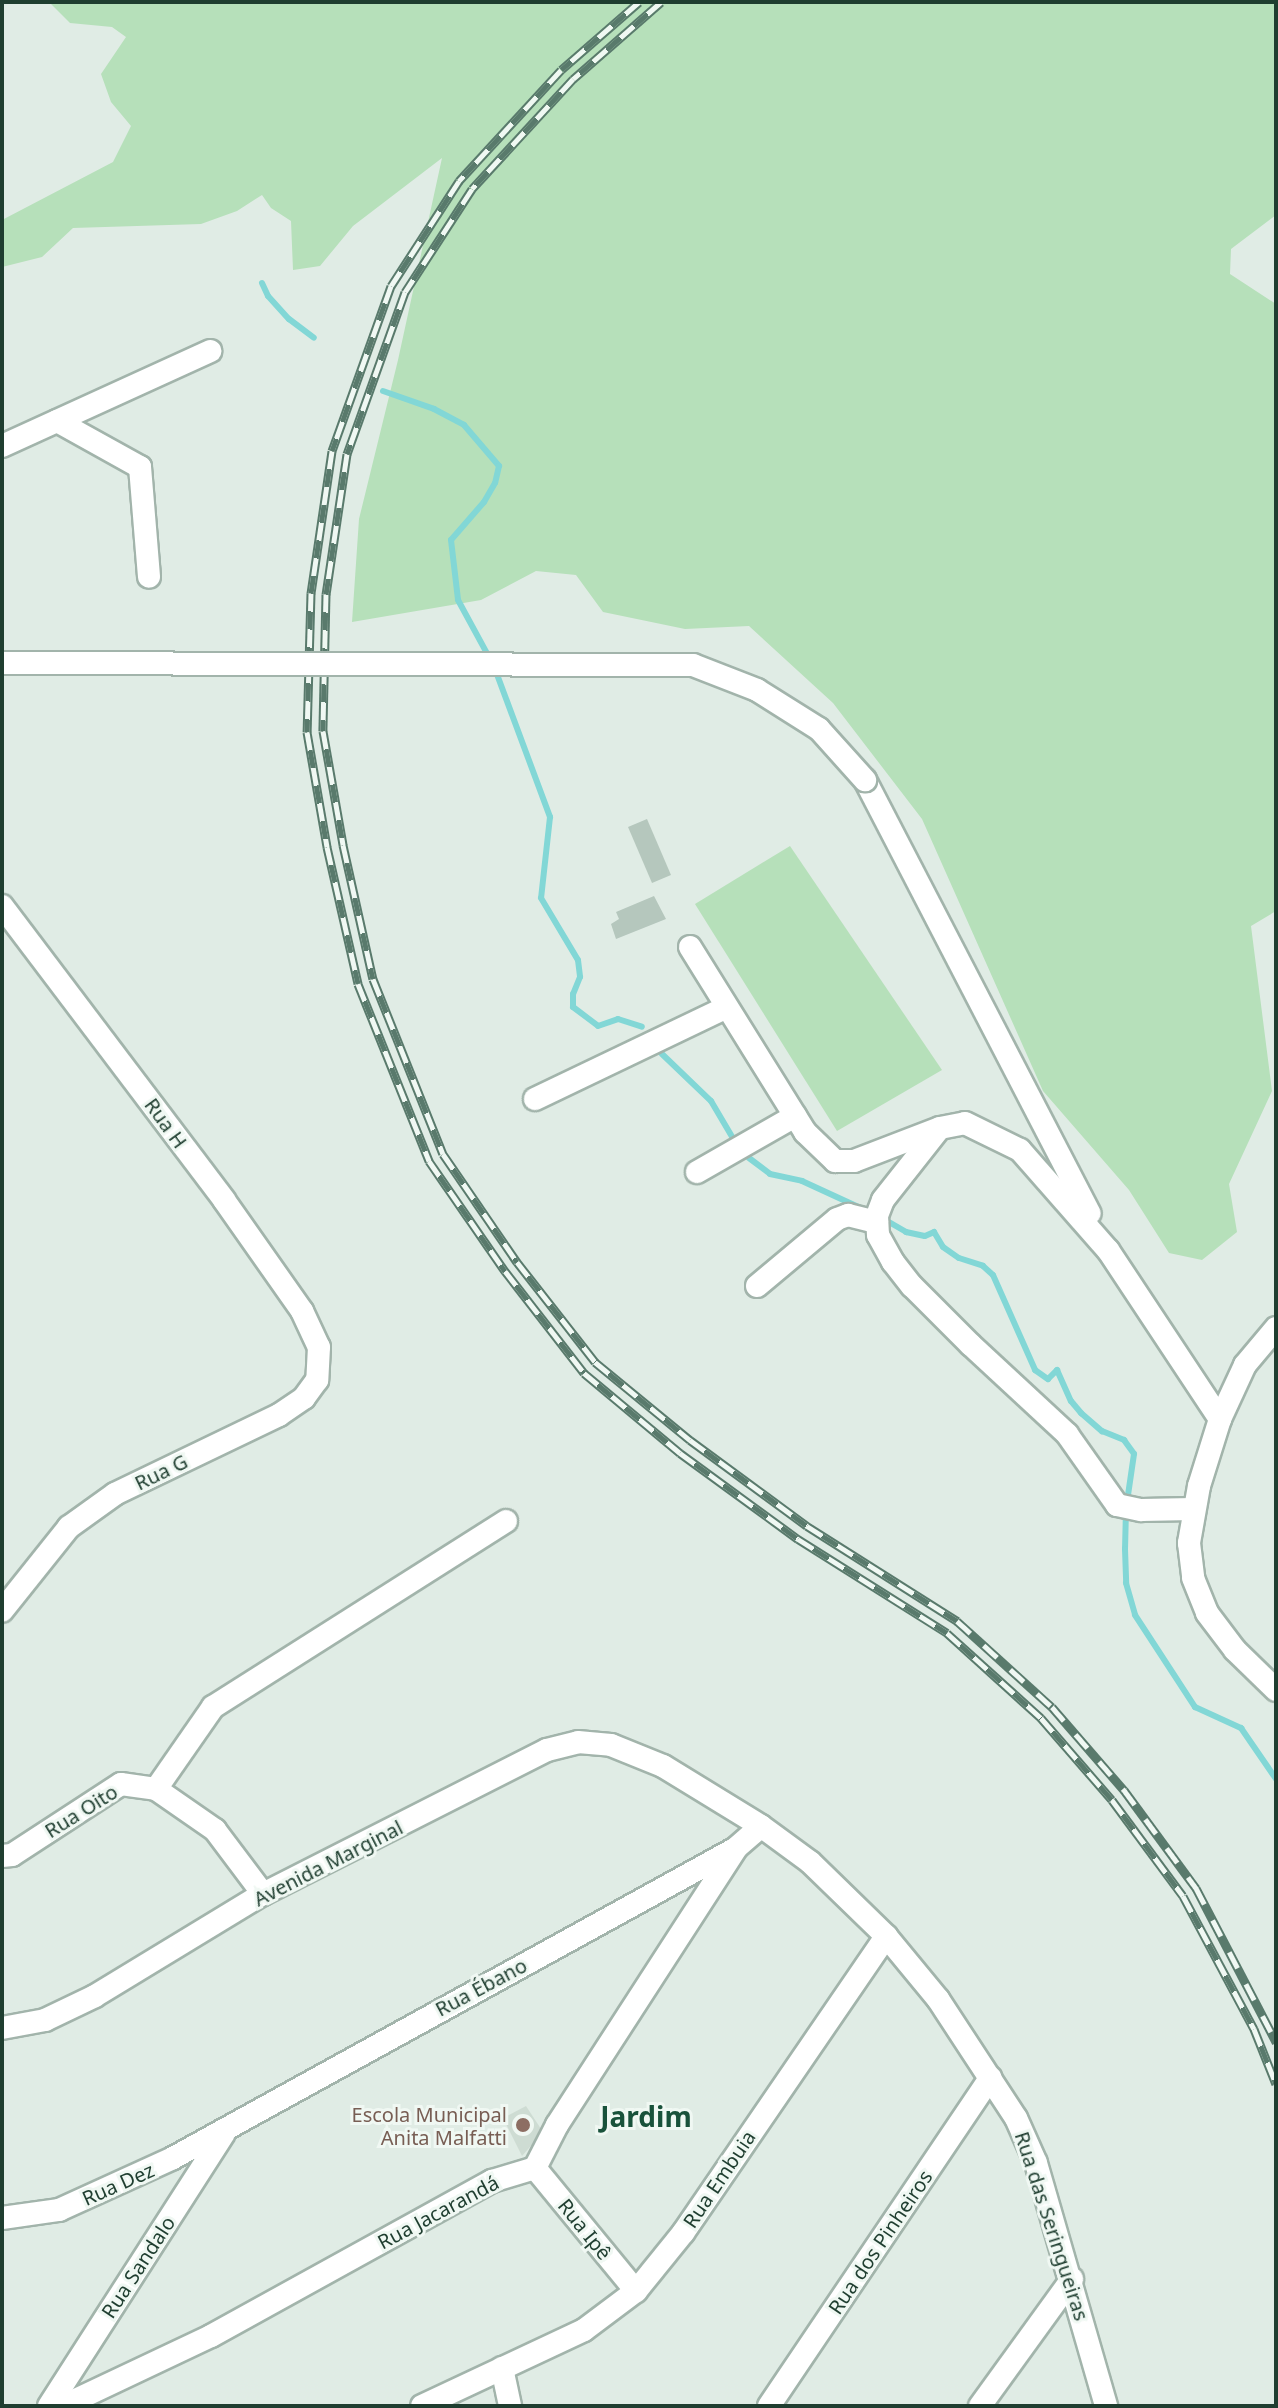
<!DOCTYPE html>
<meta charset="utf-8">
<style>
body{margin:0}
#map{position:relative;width:1278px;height:2408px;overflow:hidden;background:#e0ece5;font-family:"Noto Sans",sans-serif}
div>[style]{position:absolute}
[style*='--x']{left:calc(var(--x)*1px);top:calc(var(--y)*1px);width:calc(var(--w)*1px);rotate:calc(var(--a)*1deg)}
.built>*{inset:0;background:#cedcd3}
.green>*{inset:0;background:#b6e0ba}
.stream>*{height:6px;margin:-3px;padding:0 3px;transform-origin:3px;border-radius:3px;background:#82d7d6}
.building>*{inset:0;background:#b5c7bd}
.roads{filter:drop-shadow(2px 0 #a2b4ab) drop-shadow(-2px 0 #a2b4ab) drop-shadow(0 2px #a2b4ab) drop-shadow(0 -2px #a2b4ab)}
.minor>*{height:22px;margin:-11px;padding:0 11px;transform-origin:11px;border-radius:11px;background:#fff}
.rail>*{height:9px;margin-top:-4.5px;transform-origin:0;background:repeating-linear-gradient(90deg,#f0f8f3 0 18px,#597a6c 0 36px);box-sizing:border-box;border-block:2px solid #597a6c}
.bridges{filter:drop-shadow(2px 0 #a2b4ab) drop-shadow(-2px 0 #a2b4ab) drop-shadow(0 2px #a2b4ab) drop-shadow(0 -2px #a2b4ab)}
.minor-bridge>*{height:22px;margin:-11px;padding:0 11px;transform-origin:11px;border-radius:11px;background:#fff}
.dots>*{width:22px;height:22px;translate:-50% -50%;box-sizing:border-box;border:4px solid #f0f8f3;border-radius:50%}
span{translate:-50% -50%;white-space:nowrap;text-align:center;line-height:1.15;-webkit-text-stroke:6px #f0f8f3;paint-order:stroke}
.street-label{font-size:20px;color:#1f3e30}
.education-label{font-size:20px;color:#785e54}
.right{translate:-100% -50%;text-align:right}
.district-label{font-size:28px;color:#19523b;font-weight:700}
.frame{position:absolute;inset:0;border:4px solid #1f3e30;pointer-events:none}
</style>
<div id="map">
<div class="built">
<div style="clip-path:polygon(526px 2106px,543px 2132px,522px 2156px,503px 2118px)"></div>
</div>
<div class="green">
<div style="clip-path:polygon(49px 2px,1276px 4px,1276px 215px,1231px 249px,1230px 274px,1276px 304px,1276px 911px,1251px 926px,1272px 1091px,1229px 1184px,1237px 1232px,1202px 1260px,1169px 1253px,1129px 1190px,1043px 1091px,922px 819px,833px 703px,749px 626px,685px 629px,603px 612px,576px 575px,536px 571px,481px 600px,352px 622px,359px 519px,398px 360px,442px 158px,353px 226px,320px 266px,293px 270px,291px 221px,271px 208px,262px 195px,237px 211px,201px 224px,73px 228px,42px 257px,2px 267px,2px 220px,113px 162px,131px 126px,111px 102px,101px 74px,126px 37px,112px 27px,70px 23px)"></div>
<div style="clip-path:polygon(790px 846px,942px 1070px,837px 1131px,695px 904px)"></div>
</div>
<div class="stream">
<div style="--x:262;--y:283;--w:14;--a:65"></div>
<div style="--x:268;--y:296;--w:31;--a:48"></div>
<div style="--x:289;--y:319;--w:31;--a:37"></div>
<div style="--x:383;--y:391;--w:54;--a:19.4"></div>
<div style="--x:434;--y:409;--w:34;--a:28"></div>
<div style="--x:464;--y:425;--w:54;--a:49.5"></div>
<div style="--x:499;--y:466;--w:17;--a:103"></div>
<div style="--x:495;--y:483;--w:22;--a:120"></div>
<div style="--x:484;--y:502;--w:50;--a:131"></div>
<div style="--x:451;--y:540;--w:60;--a:83.3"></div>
<div style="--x:458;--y:600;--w:67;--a:61.5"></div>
<div style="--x:495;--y:669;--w:158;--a:69.6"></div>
<div style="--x:550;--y:817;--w:81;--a:96.3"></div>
<div style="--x:541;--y:898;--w:72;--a:59.2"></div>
<div style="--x:578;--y:960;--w:17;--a:83"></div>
<div style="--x:580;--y:977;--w:18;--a:112"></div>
<div style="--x:573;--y:994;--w:13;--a:90"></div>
<div style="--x:573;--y:1007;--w:31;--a:37"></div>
<div style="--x:598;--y:1026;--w:21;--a:-19"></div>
<div style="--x:618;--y:1019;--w:25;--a:18"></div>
<div style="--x:662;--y:1054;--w:68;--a:43.8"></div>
<div style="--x:711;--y:1101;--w:45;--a:59.5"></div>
<div style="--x:749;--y:1158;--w:26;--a:37"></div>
<div style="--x:770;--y:1174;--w:33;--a:12"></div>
<div style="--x:802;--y:1181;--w:67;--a:24.7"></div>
<div style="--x:882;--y:1218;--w:28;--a:30"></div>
<div style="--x:906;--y:1232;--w:19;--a:12"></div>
<div style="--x:925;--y:1236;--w:10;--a:-24"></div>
<div style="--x:934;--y:1232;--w:17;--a:59"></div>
<div style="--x:943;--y:1247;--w:19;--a:35"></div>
<div style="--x:959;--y:1258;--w:25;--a:18"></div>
<div style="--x:983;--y:1266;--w:13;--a:42"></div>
<div style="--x:993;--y:1275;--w:104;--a:66.1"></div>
<div style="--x:1035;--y:1370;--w:16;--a:35"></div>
<div style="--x:1048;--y:1379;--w:13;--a:-45"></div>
<div style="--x:1057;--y:1370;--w:34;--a:66"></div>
<div style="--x:1071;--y:1401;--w:16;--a:50"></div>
<div style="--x:1081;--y:1413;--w:28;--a:41"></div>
<div style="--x:1102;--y:1431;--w:24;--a:22"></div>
<div style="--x:1124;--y:1440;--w:17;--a:54"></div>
<div style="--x:1134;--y:1454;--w:56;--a:98.3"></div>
<div style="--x:1126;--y:1509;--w:40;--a:91.4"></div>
<div style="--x:1125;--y:1549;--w:34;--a:88"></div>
<div style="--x:1126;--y:1583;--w:33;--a:74"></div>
<div style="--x:1135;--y:1615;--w:110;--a:56.9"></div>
<div style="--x:1195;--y:1707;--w:51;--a:24.5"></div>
<div style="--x:1241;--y:1728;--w:62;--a:55.5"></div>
</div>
<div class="building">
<div style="clip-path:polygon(647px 819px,671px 875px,652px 883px,628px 827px)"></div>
<div style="clip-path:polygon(654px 896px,666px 919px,616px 939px,611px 924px,619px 919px,616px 912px)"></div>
</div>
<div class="roads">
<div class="minor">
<div style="--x:57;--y:421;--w:95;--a:29"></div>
<div style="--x:140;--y:467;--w:110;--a:85.3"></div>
<div style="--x:2;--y:446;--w:229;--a:-24.5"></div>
<div style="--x:865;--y:780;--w:488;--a:62.6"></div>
<div style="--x:2;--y:906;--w:368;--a:52.9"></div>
<div style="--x:224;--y:1200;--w:136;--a:54.9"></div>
<div style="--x:302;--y:1311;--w:40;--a:65"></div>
<div style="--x:319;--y:1347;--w:33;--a:93"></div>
<div style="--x:317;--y:1380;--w:22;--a:126"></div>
<div style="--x:304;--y:1398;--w:30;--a:146"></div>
<div style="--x:279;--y:1415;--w:182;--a:154.3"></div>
<div style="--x:115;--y:1494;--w:57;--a:144.3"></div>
<div style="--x:69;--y:1527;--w:107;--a:128.6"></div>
<div style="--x:690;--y:947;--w:218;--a:58.1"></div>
<div style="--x:805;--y:1132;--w:42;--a:44"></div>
<div style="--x:835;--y:1161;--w:19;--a:0"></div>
<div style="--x:854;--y:1161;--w:92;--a:-21"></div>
<div style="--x:940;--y:1128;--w:25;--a:-11"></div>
<div style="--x:965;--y:1123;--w:61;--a:26.1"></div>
<div style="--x:1020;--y:1150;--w:133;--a:48.7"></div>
<div style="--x:1108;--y:1250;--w:203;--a:56.5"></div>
<div style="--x:535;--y:1099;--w:211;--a:-25.6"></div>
<div style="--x:939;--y:1129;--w:90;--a:128.3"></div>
<div style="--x:883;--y:1200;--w:17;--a:111"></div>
<div style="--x:877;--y:1216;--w:19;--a:87"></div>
<div style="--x:878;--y:1235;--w:31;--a:61"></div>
<div style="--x:893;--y:1262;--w:31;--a:52"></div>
<div style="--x:912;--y:1286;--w:83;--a:45"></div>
<div style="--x:971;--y:1345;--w:131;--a:42.8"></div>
<div style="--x:1067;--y:1434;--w:87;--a:54.8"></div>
<div style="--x:1117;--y:1505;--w:25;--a:12"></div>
<div style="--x:1141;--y:1510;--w:52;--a:-1.1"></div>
<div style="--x:697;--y:1172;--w:113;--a:-29.7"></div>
<div style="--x:757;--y:1286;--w:104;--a:-39.9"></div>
<div style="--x:837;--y:1219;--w:12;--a:-20"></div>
<div style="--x:848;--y:1215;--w:30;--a:14"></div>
<div style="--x:1276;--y:1328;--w:48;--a:130"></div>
<div style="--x:1245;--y:1365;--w:60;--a:114.8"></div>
<div style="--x:1220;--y:1419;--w:70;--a:107.4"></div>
<div style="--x:1199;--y:1486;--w:58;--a:100"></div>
<div style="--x:1189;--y:1543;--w:35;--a:83"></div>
<div style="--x:1193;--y:1578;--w:38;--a:68"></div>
<div style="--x:1207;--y:1613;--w:46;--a:52.9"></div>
<div style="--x:1235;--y:1650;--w:57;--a:44.3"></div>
<div style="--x:156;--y:1789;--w:100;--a:-55.2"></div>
<div style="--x:213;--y:1707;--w:347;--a:-32.4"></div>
<div style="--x:2;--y:1856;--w:10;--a:-6"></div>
<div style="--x:12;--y:1855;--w:130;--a:-33.1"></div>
<div style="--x:121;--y:1784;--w:35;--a:8"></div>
<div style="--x:156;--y:1789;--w:72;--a:34.8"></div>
<div style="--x:215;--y:1830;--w:80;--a:53.1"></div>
<div style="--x:2;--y:2028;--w:44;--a:-10.5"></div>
<div style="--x:45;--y:2020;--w:55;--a:-25.6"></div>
<div style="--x:95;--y:1996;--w:197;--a:-31.3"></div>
<div style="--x:263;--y:1894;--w:318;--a:-26.9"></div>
<div style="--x:547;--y:1750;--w:32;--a:-14"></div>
<div style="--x:578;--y:1742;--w:33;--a:5"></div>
<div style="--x:611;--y:1745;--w:56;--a:22"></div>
<div style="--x:663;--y:1766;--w:115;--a:31.5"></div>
<div style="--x:761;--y:1826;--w:61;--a:36.3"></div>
<div style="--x:810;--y:1862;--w:106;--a:44.2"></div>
<div style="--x:886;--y:1936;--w:82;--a:50.5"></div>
<div style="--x:938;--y:1999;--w:142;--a:56.8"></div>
<div style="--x:1016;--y:2118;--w:49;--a:66"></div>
<div style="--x:1036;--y:2163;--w:253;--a:73.9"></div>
<div style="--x:535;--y:2168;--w:159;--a:50.6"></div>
<div style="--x:2;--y:2218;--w:58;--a:-8"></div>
<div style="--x:59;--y:2210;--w:125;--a:-24.5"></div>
<div style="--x:173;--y:2158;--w:637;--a:-28.82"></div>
<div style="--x:502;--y:2368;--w:39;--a:78"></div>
<div style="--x:49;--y:2406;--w:324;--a:-57.3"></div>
<div style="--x:63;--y:2406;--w:164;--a:-25.3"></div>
<div style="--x:211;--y:2336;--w:321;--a:-28.9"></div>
<div style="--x:492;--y:2181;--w:45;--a:-16.8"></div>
<div style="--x:535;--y:2168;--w:48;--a:-62.9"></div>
<div style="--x:557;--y:2125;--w:330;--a:-57.1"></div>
<div style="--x:736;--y:1848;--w:33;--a:-41"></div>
<div style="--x:422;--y:2406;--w:179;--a:-25.1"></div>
<div style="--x:584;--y:2330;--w:65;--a:-36.9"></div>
<div style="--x:636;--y:2291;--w:75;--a:-51"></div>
<div style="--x:683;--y:2233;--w:360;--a:-55.6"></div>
<div style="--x:769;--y:2406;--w:396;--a:-56"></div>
<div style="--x:980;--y:2406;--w:157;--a:-54.1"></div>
</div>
</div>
<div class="rail">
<div style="--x:639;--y:2;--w:103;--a:138.9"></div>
<div style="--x:561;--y:70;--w:151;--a:132.6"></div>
<div style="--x:459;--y:181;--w:125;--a:122.9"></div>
<div style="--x:391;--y:286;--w:175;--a:109.7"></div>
<div style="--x:332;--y:451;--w:144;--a:98.4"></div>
<div style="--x:311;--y:593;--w:139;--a:91.6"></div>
<div style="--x:307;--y:732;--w:117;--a:80.1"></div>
<div style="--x:327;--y:847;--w:140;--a:77.2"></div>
<div style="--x:358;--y:984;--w:191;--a:68.1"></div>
<div style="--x:429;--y:1161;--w:134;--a:55.4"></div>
<div style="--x:505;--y:1271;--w:129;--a:52.2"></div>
<div style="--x:584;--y:1373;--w:125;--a:39.8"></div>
<div style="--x:680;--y:1453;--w:146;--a:36.1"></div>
<div style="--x:798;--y:1539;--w:176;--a:32.2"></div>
<div style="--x:947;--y:1633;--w:127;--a:42.1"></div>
<div style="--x:1041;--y:1718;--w:108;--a:49.1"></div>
<div style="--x:1112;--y:1800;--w:119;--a:53.5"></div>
<div style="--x:1183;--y:1896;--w:151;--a:61.9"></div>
<div style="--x:1254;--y:2029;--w:59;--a:68.2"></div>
<div style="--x:661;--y:2;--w:117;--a:138.8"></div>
<div style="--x:573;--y:79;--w:149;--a:132.6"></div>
<div style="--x:472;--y:189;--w:123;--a:123"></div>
<div style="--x:405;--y:292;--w:172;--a:109.7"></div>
<div style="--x:347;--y:454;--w:142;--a:98.5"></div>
<div style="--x:326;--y:594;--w:137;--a:91.3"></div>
<div style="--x:323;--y:731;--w:116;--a:80"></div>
<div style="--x:343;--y:845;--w:137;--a:77.4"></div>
<div style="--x:373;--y:979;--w:188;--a:68.2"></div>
<div style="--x:443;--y:1154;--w:131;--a:55.6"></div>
<div style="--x:517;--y:1262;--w:127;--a:52"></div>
<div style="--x:595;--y:1362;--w:123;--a:39.4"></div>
<div style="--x:690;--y:1440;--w:145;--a:36.3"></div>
<div style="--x:807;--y:1526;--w:178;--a:32.3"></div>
<div style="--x:957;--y:1621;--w:128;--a:42.2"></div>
<div style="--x:1052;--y:1707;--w:110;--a:49.1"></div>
<div style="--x:1124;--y:1790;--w:122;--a:53.7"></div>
<div style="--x:1196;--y:1888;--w:174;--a:62.5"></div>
</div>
<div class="bridges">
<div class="minor-bridge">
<div style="--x:2;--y:663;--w:691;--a:0.17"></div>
<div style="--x:693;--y:665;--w:69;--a:21.3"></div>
<div style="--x:757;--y:690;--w:73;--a:32.2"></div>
<div style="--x:819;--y:729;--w:69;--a:48"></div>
</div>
</div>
<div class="dots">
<div style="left:523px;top:2125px;background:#8d6e63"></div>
</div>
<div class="street-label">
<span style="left:166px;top:1123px;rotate:54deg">Rua H</span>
<span style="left:161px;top:1472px;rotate:-26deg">Rua G</span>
<span style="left:81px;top:1811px;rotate:-32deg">Rua Oito</span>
<span style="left:328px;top:1863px;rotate:-27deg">Avenida Marginal</span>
<span style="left:481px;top:1987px;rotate:-28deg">Rua Ébano</span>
<span style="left:719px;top:2179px;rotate:-56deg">Rua Embuia</span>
<span style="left:118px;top:2184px;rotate:-24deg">Rua Dez</span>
<span style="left:438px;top:2212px;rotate:-28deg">Rua Jacarandá</span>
<span style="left:1052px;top:2226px;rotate:72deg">Rua das Seringueiras</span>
<span style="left:585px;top:2229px;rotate:51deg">Rua Ipê</span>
<span style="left:880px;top:2242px;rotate:-56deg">Rua dos Pinheiros</span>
<span style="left:138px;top:2267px;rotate:-57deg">Rua Sandalo</span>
</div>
<div class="education-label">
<span class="right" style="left:507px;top:2126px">Escola Municipal<br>Anita Malfatti</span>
</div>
<div class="district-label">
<span style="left:646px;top:2116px">Jardim</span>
</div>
<div class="frame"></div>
</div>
